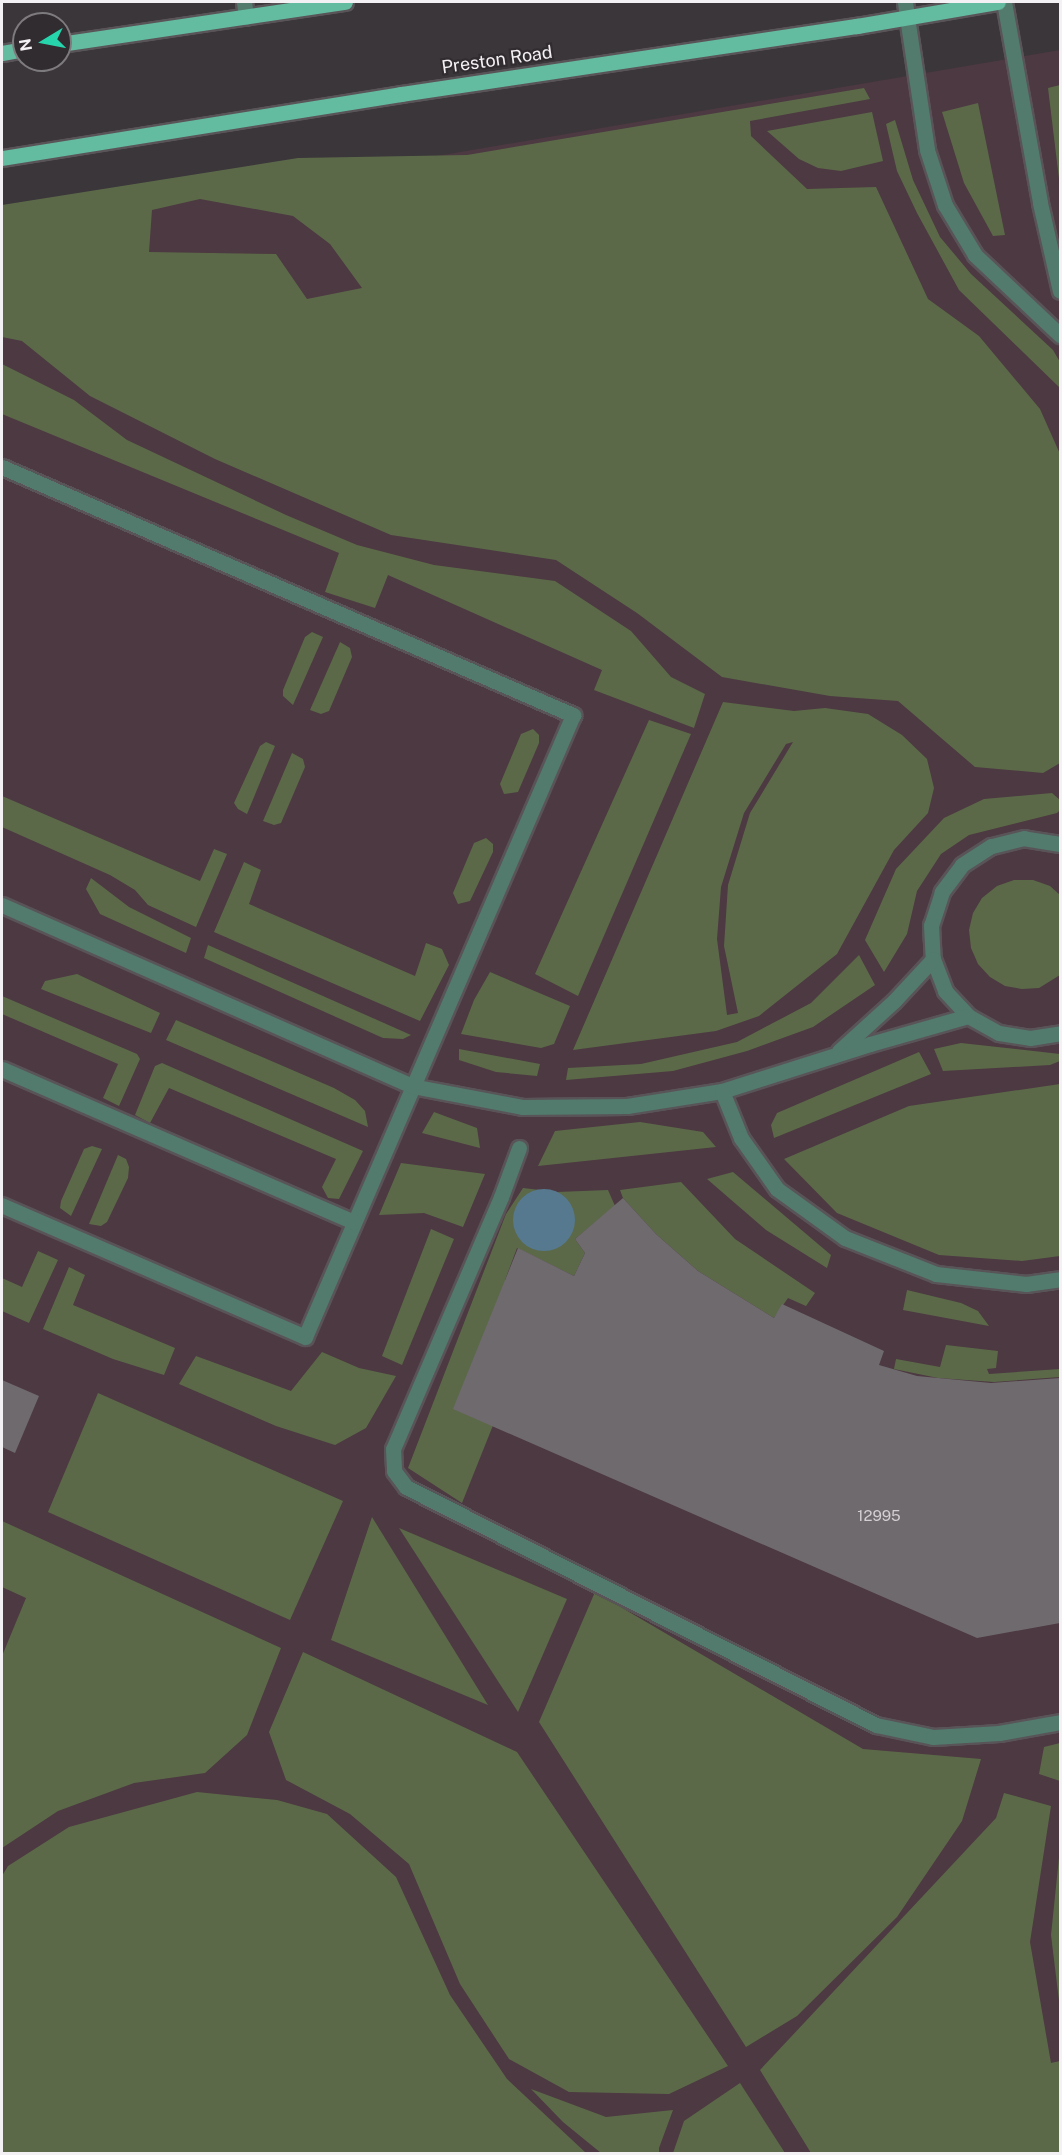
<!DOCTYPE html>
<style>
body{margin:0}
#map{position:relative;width:1062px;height:2155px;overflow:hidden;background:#3b363a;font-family:"Public Sans",sans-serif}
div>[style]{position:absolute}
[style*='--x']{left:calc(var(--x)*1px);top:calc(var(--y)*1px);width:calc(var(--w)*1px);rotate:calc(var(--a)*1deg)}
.education>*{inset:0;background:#4d3941}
.green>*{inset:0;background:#5b6949}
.water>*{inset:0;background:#56798f}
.round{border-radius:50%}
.building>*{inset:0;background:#6f6a6e}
.roads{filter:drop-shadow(2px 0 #595458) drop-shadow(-2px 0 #595458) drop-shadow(0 2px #595458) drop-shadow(0 -2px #595458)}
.lane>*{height:15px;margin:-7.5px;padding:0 7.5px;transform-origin:7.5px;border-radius:7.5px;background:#527b6d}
.street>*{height:15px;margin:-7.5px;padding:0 7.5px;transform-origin:7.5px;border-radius:7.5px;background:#527b6d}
.primary>*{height:15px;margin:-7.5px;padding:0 7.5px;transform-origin:7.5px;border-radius:7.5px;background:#64bca0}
span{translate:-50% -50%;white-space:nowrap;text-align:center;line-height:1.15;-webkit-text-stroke:4.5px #302c30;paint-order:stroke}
.number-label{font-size:15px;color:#d3cfd2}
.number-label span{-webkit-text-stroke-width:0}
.street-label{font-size:18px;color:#f4f1f4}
.frame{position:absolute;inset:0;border:3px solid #f4f1f4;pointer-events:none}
.north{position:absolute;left:12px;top:12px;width:60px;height:60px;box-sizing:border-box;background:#302c30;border:2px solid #7e7b7e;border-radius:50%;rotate:260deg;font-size:16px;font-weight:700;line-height:24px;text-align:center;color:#f4f1f4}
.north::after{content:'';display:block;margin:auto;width:21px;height:27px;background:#27d5ad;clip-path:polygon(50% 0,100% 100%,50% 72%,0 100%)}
</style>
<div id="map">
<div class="education">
<div style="clip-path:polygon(1060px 50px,1060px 2153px,556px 2153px,2px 1913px,2px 230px)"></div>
</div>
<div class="green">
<div style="clip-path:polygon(1060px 85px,1060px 187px,1048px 88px)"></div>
<div style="clip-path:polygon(evenodd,864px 88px,870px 99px,750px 121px,751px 136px,807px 189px,876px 187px,928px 299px,979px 336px,1040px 409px,1060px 454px,1060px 763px,1043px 773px,975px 767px,898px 701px,830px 696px,722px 677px,637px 613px,556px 560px,391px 535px,215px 459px,90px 396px,22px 341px,2px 337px,2px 205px,298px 158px,467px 155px,864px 88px,200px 199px,293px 216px,330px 244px,362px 288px,307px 299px,276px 254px,149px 252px,152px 210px,200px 199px)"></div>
<div style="clip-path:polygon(978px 103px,1005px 235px,993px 236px,964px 183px,942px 112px)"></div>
<div style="clip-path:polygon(872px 112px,883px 161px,841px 171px,818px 168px,799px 159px,767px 131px)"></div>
<div style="clip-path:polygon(895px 120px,913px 180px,940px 237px,971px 274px,1053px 350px,1060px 362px,1060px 388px,959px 290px,917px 213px,897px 171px,886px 124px)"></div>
<div style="clip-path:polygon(2px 364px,74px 400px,127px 440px,286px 515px,357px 545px,434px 565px,555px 581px,631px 631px,671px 677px,705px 694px,694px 728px,594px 690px,602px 670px,388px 575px,375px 608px,325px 592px,339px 553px,2px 414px)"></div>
<div style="clip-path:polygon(312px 632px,323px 637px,293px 705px,283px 696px,283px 690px,305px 637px)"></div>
<div style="clip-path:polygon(340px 642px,350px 648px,352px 657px,329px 711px,321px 714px,310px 710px)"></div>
<div style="clip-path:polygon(evenodd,723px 702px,794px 711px,825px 708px,868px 714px,902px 735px,927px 759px,934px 788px,928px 813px,894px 850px,837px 954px,759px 1016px,716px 1031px,573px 1050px,723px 702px,793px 742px,750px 813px,728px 885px,724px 946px,738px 1013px,727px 1015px,717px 939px,721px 887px,744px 813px,786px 744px,793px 742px)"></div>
<div style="clip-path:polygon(649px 720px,691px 734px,578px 996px,535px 974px)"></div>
<div style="clip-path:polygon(533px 729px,539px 735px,539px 743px,518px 792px,504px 794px,500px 784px,521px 734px)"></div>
<div style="clip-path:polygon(266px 742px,275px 746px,247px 814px,238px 809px,234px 803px,260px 746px)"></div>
<div style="clip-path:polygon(292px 753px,303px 759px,305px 767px,281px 823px,274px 825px,263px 821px)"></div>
<div style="clip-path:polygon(1052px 793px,1060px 800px,1060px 810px,1057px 813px,969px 835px,941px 854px,917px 891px,907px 934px,884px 972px,865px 940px,896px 869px,944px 818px,984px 799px)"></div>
<div style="clip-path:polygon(2px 796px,200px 881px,214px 849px,227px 854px,196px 927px,148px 905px,135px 890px,110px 875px,2px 827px)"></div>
<div style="clip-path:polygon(486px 838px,493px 844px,493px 852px,470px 901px,458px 904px,453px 893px,474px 843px)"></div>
<div style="clip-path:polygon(244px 862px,261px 870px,249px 904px,415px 976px,426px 943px,442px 949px,449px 965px,420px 1021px,214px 932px)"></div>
<div style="clip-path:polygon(91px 878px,129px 907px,191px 938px,186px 953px,100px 914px,86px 889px)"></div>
<div style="clip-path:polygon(1014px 880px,1033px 880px,1050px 886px,1060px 895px,1060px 975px,1039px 988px,1022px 989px,1005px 986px,990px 977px,978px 964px,971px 948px,969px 930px,973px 913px,982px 898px,997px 886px)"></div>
<div style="clip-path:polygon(208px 945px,411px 1035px,403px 1039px,383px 1038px,204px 958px)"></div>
<div style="clip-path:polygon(859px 955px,875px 985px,813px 1027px,747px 1051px,673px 1071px,566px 1080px,568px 1068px,641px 1064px,737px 1042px,811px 1003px)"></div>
<div style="clip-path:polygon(490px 972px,570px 1006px,554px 1044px,541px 1048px,461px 1034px,474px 1000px)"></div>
<div style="clip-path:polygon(77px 974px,160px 1013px,151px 1033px,41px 989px,45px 981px)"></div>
<div style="clip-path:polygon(2px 996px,137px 1054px,140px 1059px,119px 1106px,103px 1098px,118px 1064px,2px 1014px)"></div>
<div style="clip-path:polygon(176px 1020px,334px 1088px,355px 1100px,365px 1111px,368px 1127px,166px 1040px)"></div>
<div style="clip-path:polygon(961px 1043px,1060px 1054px,1060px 1061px,1050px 1065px,943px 1071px,934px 1049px)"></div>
<div style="clip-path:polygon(459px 1049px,540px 1064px,537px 1076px,496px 1072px,459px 1060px)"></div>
<div style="clip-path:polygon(919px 1052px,931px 1074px,774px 1138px,771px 1125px,777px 1113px)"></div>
<div style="clip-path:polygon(162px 1063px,363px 1151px,339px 1199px,328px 1198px,322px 1187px,336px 1159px,169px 1088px,150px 1123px,135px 1115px,155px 1066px)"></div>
<div style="clip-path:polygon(1060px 1084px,1060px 1256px,1022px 1261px,939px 1255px,837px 1213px,784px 1159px,909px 1106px)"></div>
<div style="clip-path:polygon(434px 1112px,477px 1128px,480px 1148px,422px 1133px)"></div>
<div style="clip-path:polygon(640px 1122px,703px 1132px,716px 1147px,538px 1166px,555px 1131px)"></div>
<div style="clip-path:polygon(92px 1146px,102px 1149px,71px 1216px,60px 1208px,61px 1201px,84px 1149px)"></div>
<div style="clip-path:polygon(118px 1155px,126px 1159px,129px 1167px,128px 1178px,107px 1222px,101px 1226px,89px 1224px)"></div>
<div style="clip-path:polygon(401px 1163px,485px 1174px,463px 1227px,424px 1213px,379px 1215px)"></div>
<div style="clip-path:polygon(733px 1172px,831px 1255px,827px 1268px,766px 1230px,707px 1179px)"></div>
<div style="clip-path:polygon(681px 1182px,735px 1239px,815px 1293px,806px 1306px,788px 1298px,774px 1318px,698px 1271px,656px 1234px,623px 1198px,620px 1190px)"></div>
<div style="clip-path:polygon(523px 1188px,557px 1192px,608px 1190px,615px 1206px,575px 1239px,585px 1253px,574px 1276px,517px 1248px,505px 1280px,539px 1310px,462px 1503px,408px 1468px,506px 1214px)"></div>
<div style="clip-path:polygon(431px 1229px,454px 1239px,402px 1365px,382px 1356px)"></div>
<div style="clip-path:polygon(38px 1251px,58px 1260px,29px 1323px,2px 1311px,2px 1278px,22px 1287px)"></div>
<div style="clip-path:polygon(69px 1267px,85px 1275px,73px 1305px,175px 1348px,164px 1375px,113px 1359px,43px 1329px)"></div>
<div style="clip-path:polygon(907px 1290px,961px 1303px,978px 1311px,989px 1326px,903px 1310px)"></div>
<div style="clip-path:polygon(946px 1345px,998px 1351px,996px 1368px,987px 1369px,989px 1374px,1060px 1369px,1060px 1377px,994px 1382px,938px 1378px,894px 1369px,896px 1359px,940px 1367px)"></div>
<div style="clip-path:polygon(322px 1352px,359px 1368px,396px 1376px,366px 1428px,335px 1445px,276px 1426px,179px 1384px,196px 1356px,291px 1391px)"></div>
<div style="clip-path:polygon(98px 1393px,343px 1501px,290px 1620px,48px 1512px)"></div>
<div style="clip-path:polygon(372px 1517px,488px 1705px,331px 1640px)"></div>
<div style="clip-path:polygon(2px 1521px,281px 1648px,247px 1735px,205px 1773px,134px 1783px,58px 1811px,2px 1848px,2px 1656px,26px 1598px,2px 1587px)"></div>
<div style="clip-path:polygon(399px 1528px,567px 1599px,518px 1712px)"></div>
<div style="clip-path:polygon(595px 1592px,863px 1749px,981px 1759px,962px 1821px,897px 1917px,797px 2016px,746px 2047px,539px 1722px)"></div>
<div style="clip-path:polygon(303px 1652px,517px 1752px,728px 2066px,669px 2094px,569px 2092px,509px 2059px,460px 1984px,409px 1864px,350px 1814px,286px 1780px,269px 1732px)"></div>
<div style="clip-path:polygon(1060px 1743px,1060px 1781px,1039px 1774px,1044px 1747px)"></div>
<div style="clip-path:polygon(197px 1792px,277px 1800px,327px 1814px,396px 1877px,450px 1995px,507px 2079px,586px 2153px,2px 2153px,2px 1876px,8px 1866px,69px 1827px)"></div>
<div style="clip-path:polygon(1004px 1793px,1051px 1806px,1030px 1942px,1051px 2063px,1060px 2061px,1060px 2153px,811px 2153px,760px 2070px,996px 1818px)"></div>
<div style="clip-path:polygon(1060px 1848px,1060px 2009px,1051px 1935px)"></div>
<div style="clip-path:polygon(740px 2083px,785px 2153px,673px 2153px,684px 2121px)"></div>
<div style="clip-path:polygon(531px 2089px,606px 2117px,673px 2110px,659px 2148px,659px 2153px,601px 2153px,563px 2122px)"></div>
</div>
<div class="water">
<div class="round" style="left:513px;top:1189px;width:62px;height:62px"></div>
</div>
<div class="building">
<div style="clip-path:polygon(623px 1198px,656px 1234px,698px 1271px,774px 1318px,782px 1304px,884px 1351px,879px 1365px,917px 1376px,991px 1383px,1060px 1378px,1060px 1623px,977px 1638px,453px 1409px,518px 1248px,574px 1276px,585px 1253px,575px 1239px)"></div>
<div style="clip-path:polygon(2px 1380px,39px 1396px,15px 1453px,2px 1447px)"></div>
</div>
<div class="roads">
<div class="lane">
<div style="--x:244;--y:2;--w:15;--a:82"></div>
<div style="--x:1004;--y:2;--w:204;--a:79.8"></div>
<div style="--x:1040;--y:203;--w:90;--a:77.2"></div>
<div style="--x:907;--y:17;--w:134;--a:81.4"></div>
<div style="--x:927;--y:150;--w:58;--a:71.9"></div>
<div style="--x:945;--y:205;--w:58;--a:59"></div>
<div style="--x:975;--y:255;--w:117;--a:43.3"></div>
<div style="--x:2;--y:467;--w:623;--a:23.48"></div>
<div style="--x:573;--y:715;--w:677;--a:113.31"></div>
<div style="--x:305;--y:1337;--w:331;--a:-156.5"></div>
<div style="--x:1060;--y:844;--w:36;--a:-171"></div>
<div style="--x:1024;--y:838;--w:34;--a:166"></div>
<div style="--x:991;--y:846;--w:35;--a:147"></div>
<div style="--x:962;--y:865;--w:34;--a:127"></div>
<div style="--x:942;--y:892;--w:35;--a:108"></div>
<div style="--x:931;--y:925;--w:34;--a:87"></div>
<div style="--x:933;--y:959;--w:34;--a:69"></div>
<div style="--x:945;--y:991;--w:34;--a:47"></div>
<div style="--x:968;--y:1016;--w:35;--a:29"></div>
<div style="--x:999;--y:1033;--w:31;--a:9"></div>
<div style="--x:1030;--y:1038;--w:30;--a:-9"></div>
<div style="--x:2;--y:905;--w:448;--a:23.8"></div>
<div style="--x:412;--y:1086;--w:112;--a:10.8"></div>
<div style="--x:522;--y:1107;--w:105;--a:-0.5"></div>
<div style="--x:627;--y:1106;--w:96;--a:-9"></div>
<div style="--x:722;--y:1091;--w:155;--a:-17.6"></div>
<div style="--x:870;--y:1044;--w:102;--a:-15.9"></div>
<div style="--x:839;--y:1051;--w:74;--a:-42.3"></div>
<div style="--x:894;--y:1001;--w:57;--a:-47.1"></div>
<div style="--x:2;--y:1069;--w:384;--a:23.5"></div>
<div style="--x:722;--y:1091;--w:51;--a:68"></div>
<div style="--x:741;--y:1138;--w:62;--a:54.8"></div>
<div style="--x:777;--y:1189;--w:84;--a:35.8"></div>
<div style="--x:845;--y:1238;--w:98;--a:21.6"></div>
<div style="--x:936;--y:1274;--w:91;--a:6.3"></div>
<div style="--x:1026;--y:1284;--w:34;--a:-8"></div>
</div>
<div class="street">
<div style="--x:905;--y:2;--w:15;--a:82"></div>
<div style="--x:519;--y:1148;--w:52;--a:110.2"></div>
<div style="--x:501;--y:1197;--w:274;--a:113.2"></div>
<div style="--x:393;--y:1449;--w:22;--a:87"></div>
<div style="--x:394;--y:1471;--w:20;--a:53"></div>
<div style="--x:406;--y:1487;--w:527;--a:26.86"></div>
<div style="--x:876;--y:1725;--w:58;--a:11.9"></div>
<div style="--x:933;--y:1737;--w:66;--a:-3.5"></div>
<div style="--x:999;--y:1733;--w:62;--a:-10.2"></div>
</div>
<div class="primary">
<div style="--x:60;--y:44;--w:288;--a:-8.4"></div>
<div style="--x:2;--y:53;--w:22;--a:-10"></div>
<div style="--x:2;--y:158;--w:404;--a:-9.1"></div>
<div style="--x:401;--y:94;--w:461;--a:-8.5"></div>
<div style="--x:857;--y:26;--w:143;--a:-9.7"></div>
</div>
</div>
<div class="number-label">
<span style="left:879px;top:1516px">12995</span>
</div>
<div class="street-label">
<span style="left:497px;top:60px;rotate:-8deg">Preston Road</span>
</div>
<div class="frame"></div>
<div class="north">N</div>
</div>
